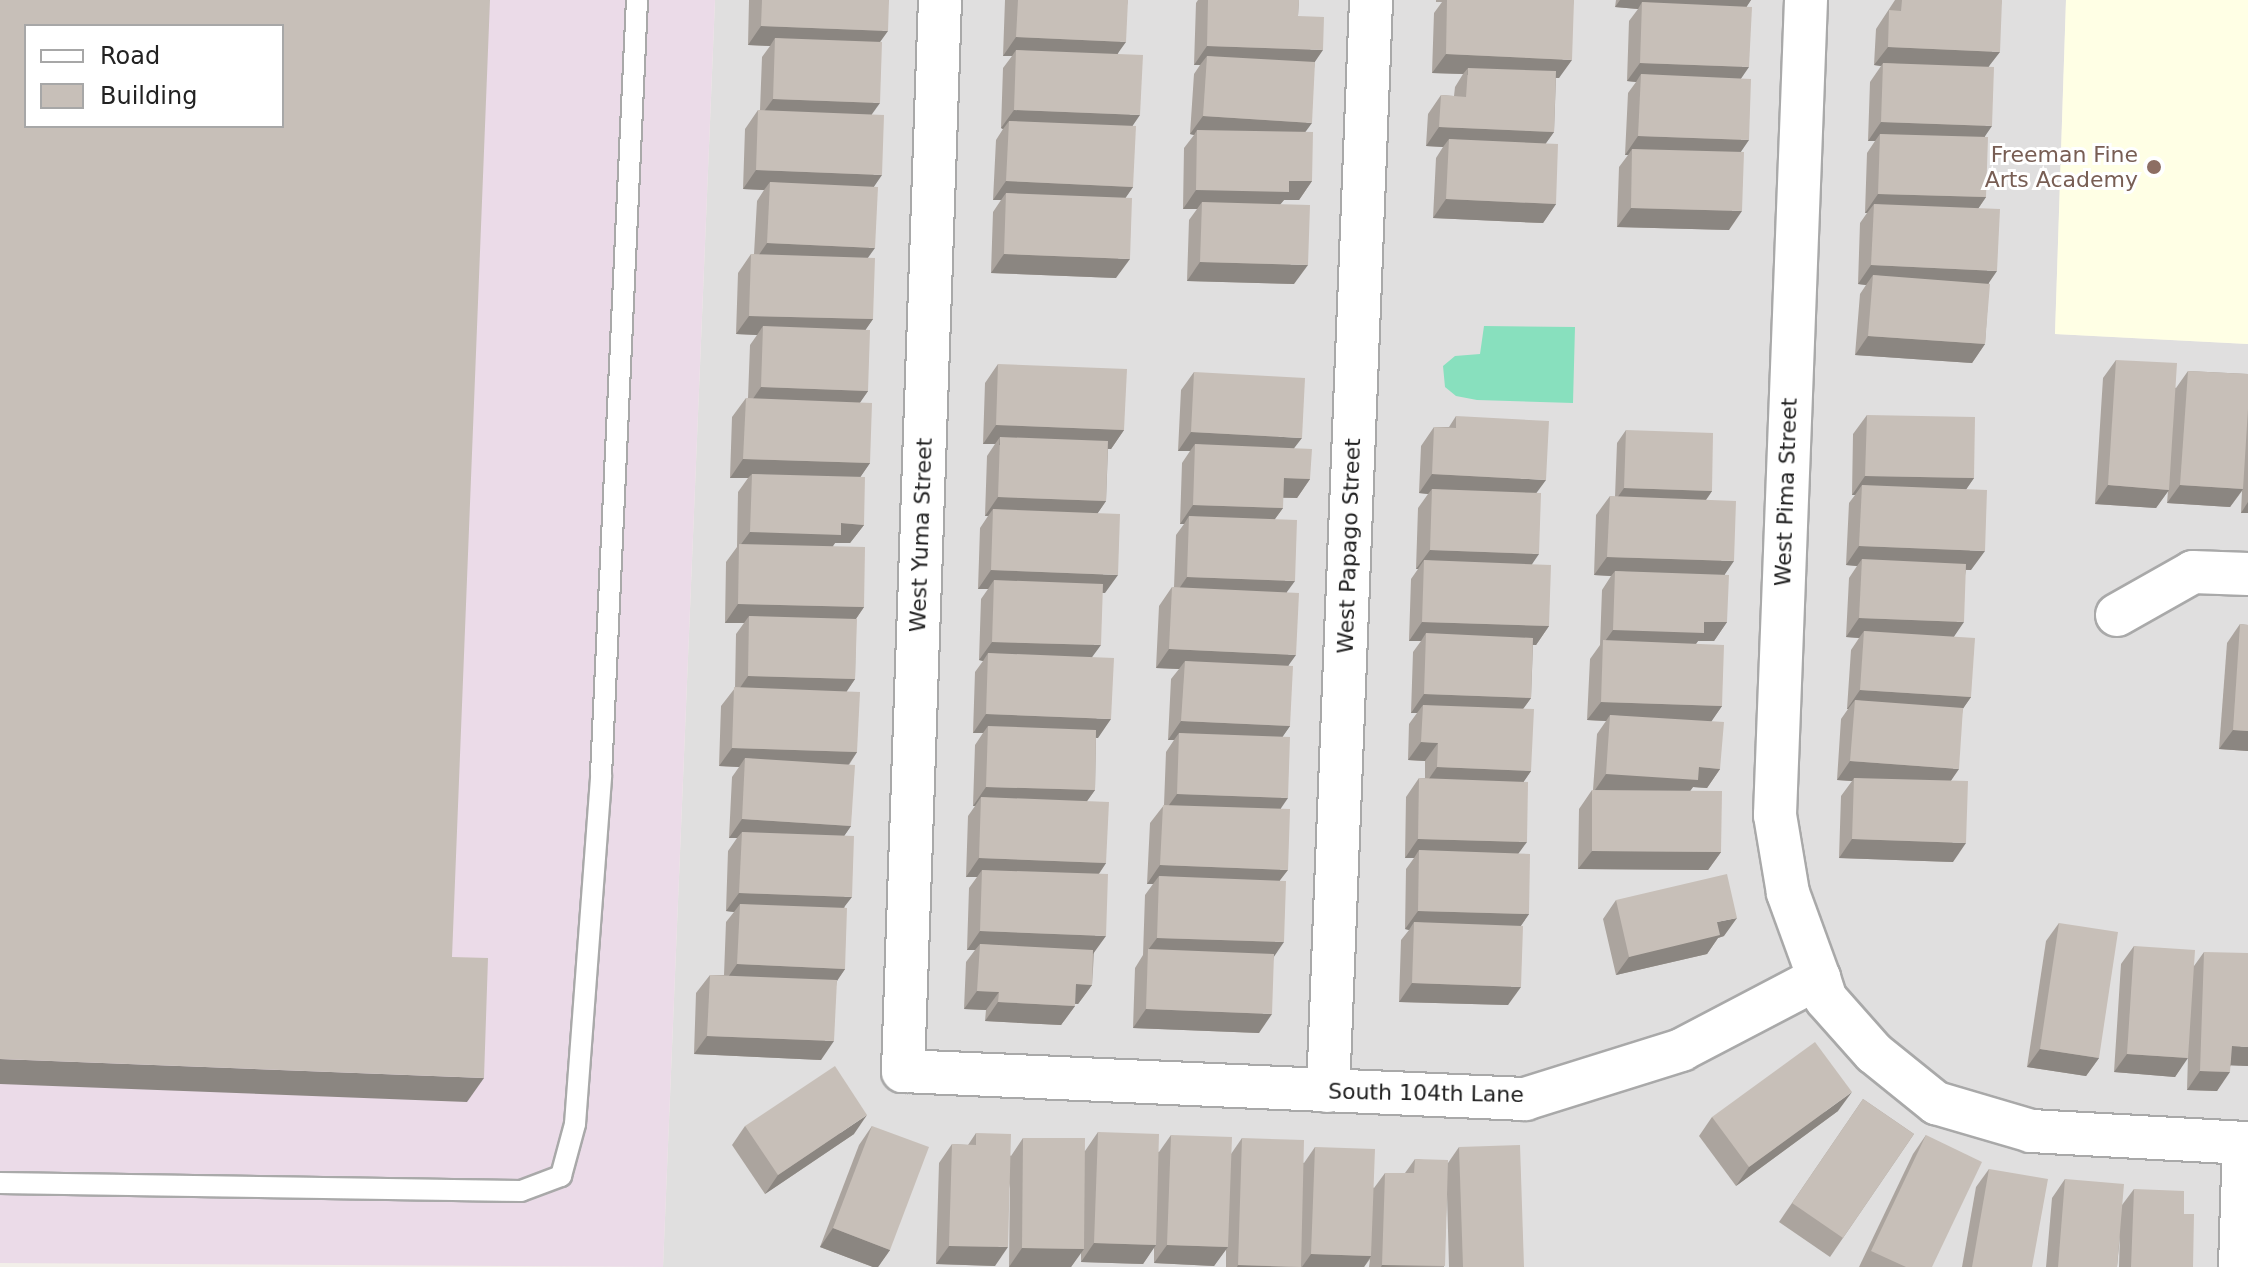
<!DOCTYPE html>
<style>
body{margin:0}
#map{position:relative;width:2248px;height:1267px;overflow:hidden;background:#f2efe9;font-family:"DejaVu Sans",sans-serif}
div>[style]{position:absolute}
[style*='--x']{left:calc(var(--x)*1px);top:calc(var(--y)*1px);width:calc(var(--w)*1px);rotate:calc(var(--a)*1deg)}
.residential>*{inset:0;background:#e0dfdf}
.industrial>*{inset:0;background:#ebdbe8}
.education>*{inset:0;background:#ffffe5}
.pitch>*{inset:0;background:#88e0be}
.roads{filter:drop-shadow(2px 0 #a9a9a9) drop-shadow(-2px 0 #a9a9a9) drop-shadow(0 2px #a9a9a9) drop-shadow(0 -2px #a9a9a9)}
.lane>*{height:20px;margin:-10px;padding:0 10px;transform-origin:10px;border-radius:10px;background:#fff}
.street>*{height:42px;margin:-21px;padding:0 21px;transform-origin:21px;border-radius:21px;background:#fff}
.wall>*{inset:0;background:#aba49e}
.shaded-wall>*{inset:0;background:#8b8681}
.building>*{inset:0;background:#c7bfb8}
.dots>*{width:22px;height:22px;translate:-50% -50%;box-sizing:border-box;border:4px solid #fff;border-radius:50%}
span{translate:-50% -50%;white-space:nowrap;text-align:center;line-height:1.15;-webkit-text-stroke:6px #fff;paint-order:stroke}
.education-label{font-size:22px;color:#785e54}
.right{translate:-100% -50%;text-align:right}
.street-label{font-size:22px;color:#222}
.legend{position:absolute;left:24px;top:24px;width:260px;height:104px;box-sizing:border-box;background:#fff;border:2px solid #a7a7a7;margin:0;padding:10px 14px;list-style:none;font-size:24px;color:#222}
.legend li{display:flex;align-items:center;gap:16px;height:40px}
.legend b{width:40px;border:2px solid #a7a7a7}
</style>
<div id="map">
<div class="residential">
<div style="clip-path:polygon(715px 0,2066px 0,2055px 334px,2248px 344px,2248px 1267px,663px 1267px)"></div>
</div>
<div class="industrial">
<div style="clip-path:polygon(evenodd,0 0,715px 0,663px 1267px,0 1263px,0 0,26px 26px,282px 26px,282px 126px,26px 126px,26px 26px)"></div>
</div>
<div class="education">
<div style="clip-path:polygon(2066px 0,2248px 0,2248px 344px,2055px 334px)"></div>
</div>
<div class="pitch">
<div style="clip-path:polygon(1484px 326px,1575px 327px,1573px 403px,1477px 400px,1456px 396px,1445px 387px,1443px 366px,1455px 356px,1480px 354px)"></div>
</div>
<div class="roads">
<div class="lane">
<div style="--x:0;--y:1183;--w:521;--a:0.88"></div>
<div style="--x:521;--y:1191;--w:43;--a:-20.6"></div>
<div style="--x:561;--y:1176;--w:54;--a:-74.9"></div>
<div style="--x:575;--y:1124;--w:350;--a:-85.7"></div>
<div style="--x:601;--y:775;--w:776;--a:-87.34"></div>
</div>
<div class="street">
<div style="--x:940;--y:0;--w:1072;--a:91.98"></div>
<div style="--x:903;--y:1071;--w:623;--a:2.58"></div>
<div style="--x:1525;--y:1099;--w:164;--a:-17.4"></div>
<div style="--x:1681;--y:1050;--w:156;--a:-27.6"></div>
<div style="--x:1819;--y:978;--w:22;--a:72"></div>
<div style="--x:1826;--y:999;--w:72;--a:48.4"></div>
<div style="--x:1874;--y:1053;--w:80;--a:38.9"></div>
<div style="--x:1936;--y:1103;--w:99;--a:16.4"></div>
<div style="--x:2031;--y:1131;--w:217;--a:3.2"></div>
<div style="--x:1806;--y:0;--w:816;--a:92.18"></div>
<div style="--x:1775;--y:815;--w:79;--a:80.5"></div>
<div style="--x:1788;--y:893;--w:90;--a:70"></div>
<div style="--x:2117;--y:615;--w:87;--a:-29.5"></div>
<div style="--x:2193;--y:572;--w:55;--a:2.1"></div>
<div style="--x:1328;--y:1091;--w:1092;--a:-87.74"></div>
<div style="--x:2240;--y:1267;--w:124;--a:-88.2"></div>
</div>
</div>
<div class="wall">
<div style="clip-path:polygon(749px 0,889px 0,880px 42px,872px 114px,874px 187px,868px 258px,873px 319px,865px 330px,868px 391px,860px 402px,870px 463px,860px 477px,864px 525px,850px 543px,835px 543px,833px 546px,864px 607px,856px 619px,855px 679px,847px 691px,857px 752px,849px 765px,851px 826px,844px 836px,845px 969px,837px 981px,821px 1060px,694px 1054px,696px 993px,710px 975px,724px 975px,726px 922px,734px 912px,726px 911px,728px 851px,737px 838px,729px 838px,732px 777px,739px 767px,719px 766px,721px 706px,735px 688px,736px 634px,744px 623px,725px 623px,726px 562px,737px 547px,738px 492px,748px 478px,730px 478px,732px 417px,746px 398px,748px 398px,750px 345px,757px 335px,736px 334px,738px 273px,751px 254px,754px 254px,757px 201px,764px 190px,743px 189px,745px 129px,758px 110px,760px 110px,762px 57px,770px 46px,748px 45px)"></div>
<div style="clip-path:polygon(1005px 0,1128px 0,1118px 54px,1132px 126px,1133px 187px,1125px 198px,1116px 278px,991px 273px,993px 212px,1001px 200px,993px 200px,996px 140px,1003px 129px,1001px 128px,1003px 68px,1012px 56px,1003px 56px)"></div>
<div style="clip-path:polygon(1198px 0,1299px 0,1298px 16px,1315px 62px,1305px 132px,1312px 181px,1299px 200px,1284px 200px,1280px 204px,1294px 284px,1187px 281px,1189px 220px,1197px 209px,1183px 209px,1184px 148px,1194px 135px,1190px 134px,1194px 74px,1200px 65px,1194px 65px,1196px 3px)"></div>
<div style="clip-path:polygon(1436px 0,1574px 0,1559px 78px,1556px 78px,1554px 132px,1546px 143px,1556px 204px,1543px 223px,1433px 218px,1436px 158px,1443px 147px,1426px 146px,1428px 114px,1441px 95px,1454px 96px,1455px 87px,1463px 74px,1432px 73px,1434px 13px,1442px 2px,1436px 2px)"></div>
<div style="clip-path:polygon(1616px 0,1751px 0,1747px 6px,1741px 78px,1741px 152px,1729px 230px,1617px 227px,1619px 167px,1628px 155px,1625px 155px,1628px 93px,1636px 82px,1627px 81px,1629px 21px,1638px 9px,1615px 7px)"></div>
<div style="clip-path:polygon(1895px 0,2002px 0,1989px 67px,1985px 137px,1986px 197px,1978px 209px,1989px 284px,1985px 344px,1972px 363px,1855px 355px,1860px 294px,1866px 285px,1858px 284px,1860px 223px,1867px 213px,1865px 213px,1867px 153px,1875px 141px,1868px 141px,1870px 82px,1881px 66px,1874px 65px,1876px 29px)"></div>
<div style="clip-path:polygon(2116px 360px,2176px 388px,2188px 371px,2248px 374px,2248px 513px,2241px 513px,2242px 491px,2230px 507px,2167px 503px,2168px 491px,2156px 508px,2095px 504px,2103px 378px)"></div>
<div style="clip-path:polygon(998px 364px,1124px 430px,1111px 449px,1108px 449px,1106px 501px,1097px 514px,1105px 593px,1102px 593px,1092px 657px,1098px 738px,1096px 738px,1095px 790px,1087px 801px,1106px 863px,1099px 874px,1092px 985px,1078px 1004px,1075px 1004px,1075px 1006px,1061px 1025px,985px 1021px,986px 1010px,964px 1009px,966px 962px,975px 950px,967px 950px,969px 888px,977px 877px,966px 877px,968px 816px,975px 806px,973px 806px,975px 745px,983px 733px,973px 733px,975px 672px,983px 661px,979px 660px,981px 599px,988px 589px,978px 589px,980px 528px,988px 516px,985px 516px,987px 456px,995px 444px,983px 444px,985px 383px)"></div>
<div style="clip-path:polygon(1194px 372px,1294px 448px,1310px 479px,1297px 498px,1283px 498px,1283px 508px,1275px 519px,1287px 592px,1290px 726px,1282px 737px,1280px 881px,1274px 956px,1259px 1033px,1133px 1028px,1135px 968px,1143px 955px,1145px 895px,1153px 884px,1147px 884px,1150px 823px,1164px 805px,1166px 752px,1174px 740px,1168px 740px,1171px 679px,1179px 669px,1156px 668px,1159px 606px,1172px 587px,1174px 587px,1176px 535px,1184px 524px,1180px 524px,1182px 463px,1190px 451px,1178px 451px,1181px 390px)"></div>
<div style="clip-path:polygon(1867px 415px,1974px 478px,1966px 489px,1971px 570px,1966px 570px,1954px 637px,1971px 697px,1963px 708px,1951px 781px,1953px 862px,1839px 858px,1841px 796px,1852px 781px,1837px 780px,1841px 719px,1848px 709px,1847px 709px,1851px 650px,1859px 638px,1846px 637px,1849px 578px,1857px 566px,1846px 565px,1849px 503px,1855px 495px,1852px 495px,1853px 434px)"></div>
<div style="clip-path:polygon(1456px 416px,1536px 493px,1532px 564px,1549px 626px,1536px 645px,1533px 645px,1531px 698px,1523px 709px,1531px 771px,1524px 781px,1518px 853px,1529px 914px,1521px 925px,1508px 1005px,1399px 1002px,1401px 940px,1409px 930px,1405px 929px,1406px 869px,1414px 858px,1405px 858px,1406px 797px,1419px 778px,1425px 778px,1425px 761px,1408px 760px,1409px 724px,1417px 713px,1411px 713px,1413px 652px,1421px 641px,1409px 641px,1411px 579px,1418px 569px,1416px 569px,1418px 508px,1428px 494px,1419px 493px,1421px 446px,1434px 427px,1449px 427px)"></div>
<div style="clip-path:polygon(1626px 430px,1712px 491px,1706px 500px,1725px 575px,1727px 622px,1714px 641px,1698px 641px,1696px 644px,1722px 706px,1711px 721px,1720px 769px,1707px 788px,1693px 787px,1690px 791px,1721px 852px,1708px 870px,1578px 869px,1579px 809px,1592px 790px,1593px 790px,1597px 734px,1606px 721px,1587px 720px,1590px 659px,1600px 645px,1602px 590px,1611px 576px,1594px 575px,1596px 515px,1610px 496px,1615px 497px,1617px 443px)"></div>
<div style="clip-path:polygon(2240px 624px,2248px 625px,2248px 751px,2219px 749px,2227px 643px)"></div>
<div style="clip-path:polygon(1616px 900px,1724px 936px,1718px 938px,1707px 954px,1616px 975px,1603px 919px)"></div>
<div style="clip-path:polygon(2059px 923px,2099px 1058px,2086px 1076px,2027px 1067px,2046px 941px)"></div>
<div style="clip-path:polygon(2134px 946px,2194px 966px,2204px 952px,2248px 1066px,2231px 1065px,2217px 1091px,2187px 1090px,2188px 1056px,2175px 1077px,2114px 1072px,2121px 964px)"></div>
<div style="clip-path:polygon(1863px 1099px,1914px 1134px,1830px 1257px,1779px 1222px)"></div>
<div style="clip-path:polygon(1838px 1111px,1736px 1186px,1699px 1136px,1712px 1117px)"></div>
<div style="clip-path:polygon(745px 1126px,854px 1134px,765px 1194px,732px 1145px)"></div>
<div style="clip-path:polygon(872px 1126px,890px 1250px,878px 1267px,873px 1267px,820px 1247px,859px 1145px)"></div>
<div style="clip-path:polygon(1098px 1132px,1159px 1152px,1171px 1135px,1231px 1154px,1242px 1138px,1304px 1163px,1315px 1147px,1374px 1188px,1385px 1173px,1405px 1173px,1415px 1159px,1448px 1163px,1459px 1147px,1524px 1267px,1449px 1267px,1447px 1194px,1444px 1267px,1369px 1267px,1370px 1259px,1364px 1267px,1226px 1267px,1226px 1249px,1214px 1266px,1154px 1263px,1154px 1247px,1143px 1264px,1081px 1262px,1081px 1252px,1071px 1267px,1009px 1267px,1010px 1183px,995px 1266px,936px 1264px,939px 1163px,952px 1144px,968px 1145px,976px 1133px,1011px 1156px,1023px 1138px,1085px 1151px)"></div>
<div style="clip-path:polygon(1926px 1135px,1932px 1267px,1859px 1267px,1913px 1154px)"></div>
<div style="clip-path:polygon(1989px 1169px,2032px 1267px,1962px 1267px,1976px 1187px)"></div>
<div style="clip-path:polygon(2065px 1179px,2122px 1205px,2134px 1189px,2184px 1214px,2193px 1267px,2119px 1267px,2120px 1235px,2117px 1267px,2046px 1267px,2052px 1198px)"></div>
</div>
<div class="shaded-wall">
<div style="clip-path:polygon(1620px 0,1751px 0,1741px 15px,1642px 2px,1638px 9px,1615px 7px)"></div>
<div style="clip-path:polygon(761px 26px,888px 31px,875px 49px,775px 38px,770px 46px,748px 45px)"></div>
<div style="clip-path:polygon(1016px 37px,1126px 42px,1113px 60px,1016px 50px,1012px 56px,1003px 56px)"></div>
<div style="clip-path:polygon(1207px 46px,1323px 50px,1310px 69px,1207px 56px,1200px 65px,1194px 65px)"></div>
<div style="clip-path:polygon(1888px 47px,2000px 52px,1986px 70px,1883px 63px,1881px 66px,1874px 65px)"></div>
<div style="clip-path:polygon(1446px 54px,1572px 60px,1559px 78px,1467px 75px,1468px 68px,1463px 74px,1432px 73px)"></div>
<div style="clip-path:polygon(1640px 63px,1749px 67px,1736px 86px,1641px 74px,1636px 82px,1627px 81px)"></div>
<div style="clip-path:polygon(773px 99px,880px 103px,867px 121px,760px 117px)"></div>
<div style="clip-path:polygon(1014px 110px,1140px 115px,1127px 134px,1009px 121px,1003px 129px,1001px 128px)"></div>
<div style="clip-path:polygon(1203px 116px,1312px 123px,1298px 142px,1197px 130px,1194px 135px,1190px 134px)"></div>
<div style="clip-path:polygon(1881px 122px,1992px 126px,1979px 145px,1880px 134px,1875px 141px,1868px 141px)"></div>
<div style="clip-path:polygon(1439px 127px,1554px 132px,1541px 150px,1449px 139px,1443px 147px,1426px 146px)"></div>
<div style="clip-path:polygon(1638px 136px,1749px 140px,1736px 159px,1632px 149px,1628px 155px,1625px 155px)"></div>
<div style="clip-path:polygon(756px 170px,882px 175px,869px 194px,770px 182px,764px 190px,743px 189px)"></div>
<div style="clip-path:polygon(1006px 181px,1133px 187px,1120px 206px,1006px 193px,1001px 200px,993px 200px)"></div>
<div style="clip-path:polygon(1289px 181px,1312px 181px,1299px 200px,1284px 200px,1275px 211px,1202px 202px,1197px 209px,1183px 209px,1196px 190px)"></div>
<div style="clip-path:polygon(1878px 194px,1986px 197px,1973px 216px,1874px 204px,1867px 213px,1865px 213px)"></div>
<div style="clip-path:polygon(1446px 199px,1556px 204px,1543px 223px,1433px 218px)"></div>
<div style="clip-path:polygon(1631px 208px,1742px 211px,1729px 230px,1617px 227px)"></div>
<div style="clip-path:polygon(767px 243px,875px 248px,862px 266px,754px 262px)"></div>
<div style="clip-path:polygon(1004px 254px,1130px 259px,1116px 278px,991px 273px)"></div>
<div style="clip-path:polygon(1200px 262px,1308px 265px,1294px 284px,1187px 281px)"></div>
<div style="clip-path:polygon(1871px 265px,1997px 271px,1984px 290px,1873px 275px,1866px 285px,1858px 284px)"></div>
<div style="clip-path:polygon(749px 316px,873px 319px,860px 338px,763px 326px,757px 335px,736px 334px)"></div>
<div style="clip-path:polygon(1868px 336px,1985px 344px,1972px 363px,1855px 355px)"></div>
<div style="clip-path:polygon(761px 387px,868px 391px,855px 410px,748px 406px)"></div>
<div style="clip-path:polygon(996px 425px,1124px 430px,1111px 449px,999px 445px,1000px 437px,995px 444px,983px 444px)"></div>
<div style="clip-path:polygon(1191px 432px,1302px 438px,1288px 456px,1195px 444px,1190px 451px,1178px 451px)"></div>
<div style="clip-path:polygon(743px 459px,870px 463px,857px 482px,752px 474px,748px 478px,730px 478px)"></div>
<div style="clip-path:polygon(1432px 474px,1546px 480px,1532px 499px,1432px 489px,1428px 494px,1419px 493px)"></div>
<div style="clip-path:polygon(1865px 476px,1974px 478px,1961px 497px,1862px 485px,1855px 495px,1852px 495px)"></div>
<div style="clip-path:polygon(1284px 478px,1310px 479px,1297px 498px,1271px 497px)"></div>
<div style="clip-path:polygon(2108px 485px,2169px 490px,2156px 508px,2095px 504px)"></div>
<div style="clip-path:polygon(2180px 485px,2243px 489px,2230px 507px,2167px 503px)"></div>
<div style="clip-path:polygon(1624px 488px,1712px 491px,1703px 504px,1615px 501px)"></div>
<div style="clip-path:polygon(998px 497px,1106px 501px,1093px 520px,993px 509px,988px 516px,985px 516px)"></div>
<div style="clip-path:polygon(2248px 502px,2248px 513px,2241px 513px)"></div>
<div style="clip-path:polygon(1193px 505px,1283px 508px,1269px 527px,1189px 516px,1184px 524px,1180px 524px)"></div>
<div style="clip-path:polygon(841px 523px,864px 525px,850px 543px,835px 543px,828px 553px,739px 547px,750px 532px)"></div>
<div style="clip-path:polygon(1859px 546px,1985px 551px,1971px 570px,1862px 566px,1862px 559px,1857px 566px,1846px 565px)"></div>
<div style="clip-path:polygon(1430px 550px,1539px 554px,1526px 573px,1424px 560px,1418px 569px,1416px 569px)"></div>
<div style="clip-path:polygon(1607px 557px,1734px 561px,1721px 580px,1615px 571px,1611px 576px,1594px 575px)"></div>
<div style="clip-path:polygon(991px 570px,1118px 575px,1105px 593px,994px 589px,994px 580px,988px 589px,978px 589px)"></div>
<div style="clip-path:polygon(1187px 577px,1295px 581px,1281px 600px,1174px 596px)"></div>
<div style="clip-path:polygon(738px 604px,864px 607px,851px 626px,749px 616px,744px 623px,725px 623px)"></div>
<div style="clip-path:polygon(1859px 618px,1964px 622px,1951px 641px,1864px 631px,1859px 638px,1846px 637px)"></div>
<div style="clip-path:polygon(1422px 622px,1549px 626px,1536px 645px,1426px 641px,1426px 633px,1421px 641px,1409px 641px)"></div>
<div style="clip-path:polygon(1704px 622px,1727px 622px,1714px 641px,1698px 641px,1690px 652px,1603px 644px,1613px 630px)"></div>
<div style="clip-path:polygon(992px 642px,1101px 645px,1087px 664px,988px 653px,983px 661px,979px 660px)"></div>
<div style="clip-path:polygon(1169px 649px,1296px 655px,1283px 673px,1185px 661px,1179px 669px,1156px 668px)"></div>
<div style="clip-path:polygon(748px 676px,855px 679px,842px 698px,735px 695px)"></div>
<div style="clip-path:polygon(1860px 690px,1971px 697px,1958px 716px,1855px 700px,1848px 709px,1847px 709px)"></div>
<div style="clip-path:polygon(1424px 694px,1531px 698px,1517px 717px,1423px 705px,1417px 713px,1411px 713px)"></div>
<div style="clip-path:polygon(1601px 702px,1722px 706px,1709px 725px,1610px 715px,1606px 721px,1587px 720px)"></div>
<div style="clip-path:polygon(986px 714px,1111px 719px,1098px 738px,988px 733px,988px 726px,983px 733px,973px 733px)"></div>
<div style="clip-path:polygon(1181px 721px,1290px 726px,1277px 745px,1179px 733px,1174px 740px,1168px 740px)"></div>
<div style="clip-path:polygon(2233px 730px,2248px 731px,2248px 751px,2219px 749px)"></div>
<div style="clip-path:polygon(1421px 742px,1438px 743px,1425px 761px,1408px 760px)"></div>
<div style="clip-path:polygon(732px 748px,857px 752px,844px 771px,745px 758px,739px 767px,719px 766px)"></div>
<div style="clip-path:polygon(1850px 761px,1959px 769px,1946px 788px,1854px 778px,1852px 781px,1837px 780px)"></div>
<div style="clip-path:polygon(1437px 767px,1531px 771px,1518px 790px,1424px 786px)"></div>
<div style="clip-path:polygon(1699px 767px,1720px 769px,1707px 788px,1693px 787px,1685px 798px,1593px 793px,1606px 774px)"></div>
<div style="clip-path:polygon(986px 787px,1095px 790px,1082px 808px,981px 797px,975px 806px,973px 806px)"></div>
<div style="clip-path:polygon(1177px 794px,1288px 798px,1275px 817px,1164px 812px)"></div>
<div style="clip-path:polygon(742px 819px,851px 826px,838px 845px,742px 832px,737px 838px,729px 838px)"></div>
<div style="clip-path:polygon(1418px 839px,1527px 842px,1513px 861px,1419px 850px,1414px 858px,1405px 858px)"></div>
<div style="clip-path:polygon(1852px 839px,1966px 843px,1953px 862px,1839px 858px)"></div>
<div style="clip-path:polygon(1592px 851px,1721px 852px,1708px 870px,1578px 869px)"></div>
<div style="clip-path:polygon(979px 858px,1106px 863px,1093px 882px,982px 870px,977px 877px,966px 877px)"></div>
<div style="clip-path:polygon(1160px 865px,1288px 870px,1274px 888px,1159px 876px,1153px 884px,1147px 884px)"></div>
<div style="clip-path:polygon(739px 893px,852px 897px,838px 915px,740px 904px,734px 912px,726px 911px)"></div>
<div style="clip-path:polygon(1418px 911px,1529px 914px,1516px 933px,1414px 922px,1409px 930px,1405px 929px)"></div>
<div style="clip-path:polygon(1737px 918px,1724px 936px,1718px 938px,1707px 954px,1616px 975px,1629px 957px,1717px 922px)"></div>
<div style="clip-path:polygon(980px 931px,1106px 936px,1093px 954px,980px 944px,975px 950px,967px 950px)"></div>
<div style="clip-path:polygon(1157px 938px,1284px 942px,1271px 961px,1148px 950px)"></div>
<div style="clip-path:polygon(737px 964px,845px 969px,832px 988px,724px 983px)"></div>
<div style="clip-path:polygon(1412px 983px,1521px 987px,1508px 1005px,1399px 1002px)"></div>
<div style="clip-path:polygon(1076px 984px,1092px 985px,1078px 1004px,1063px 1003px)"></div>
<div style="clip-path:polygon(977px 991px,999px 992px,986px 1010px,964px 1009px)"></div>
<div style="clip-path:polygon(998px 1002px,1075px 1006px,1061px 1025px,985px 1021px)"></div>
<div style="clip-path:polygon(1146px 1009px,1272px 1014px,1259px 1033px,1133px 1028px)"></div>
<div style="clip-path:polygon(707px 1036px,834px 1041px,821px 1060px,694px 1054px)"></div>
<div style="clip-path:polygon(2232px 1046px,2248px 1047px,2248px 1066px,2219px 1065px)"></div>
<div style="clip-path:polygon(2040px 1049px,2099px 1058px,2086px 1076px,2027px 1067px)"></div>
<div style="clip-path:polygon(2127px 1054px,2188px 1058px,2175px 1077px,2114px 1072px)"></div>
<div style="clip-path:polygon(0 1059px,484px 1078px,467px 1102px,0 1084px)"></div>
<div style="clip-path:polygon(2200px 1071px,2230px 1072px,2217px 1091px,2187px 1090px)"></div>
<div style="clip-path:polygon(1852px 1092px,1838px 1111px,1736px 1186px,1749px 1167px)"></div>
<div style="clip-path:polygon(867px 1115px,854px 1134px,765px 1194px,778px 1175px)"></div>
<div style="clip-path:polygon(833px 1228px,890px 1250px,878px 1267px,873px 1267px,820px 1247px)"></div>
<div style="clip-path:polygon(1094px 1243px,1156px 1245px,1143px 1264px,1081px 1262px)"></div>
<div style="clip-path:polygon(1167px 1245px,1228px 1247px,1214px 1266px,1154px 1263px)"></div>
<div style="clip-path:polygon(949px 1246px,1008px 1247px,995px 1266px,936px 1264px)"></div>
<div style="clip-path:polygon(1022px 1248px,1084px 1249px,1071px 1267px,1009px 1267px)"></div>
<div style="clip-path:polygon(1311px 1254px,1371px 1256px,1364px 1267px,1302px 1267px)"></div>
<div style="clip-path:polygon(1238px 1265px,1289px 1267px,1237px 1267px)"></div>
<div style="clip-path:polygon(1382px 1265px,1445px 1266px,1381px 1267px)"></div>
</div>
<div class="building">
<div style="clip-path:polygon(evenodd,0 0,490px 0,452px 957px,488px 958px,484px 1078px,0 1059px,0 0,26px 26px,282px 26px,282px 126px,26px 126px,26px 26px)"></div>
<div style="clip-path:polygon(762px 0,889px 0,888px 31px,761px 26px)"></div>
<div style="clip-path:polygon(1018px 0,1128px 0,1126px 42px,1016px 37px)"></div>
<div style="clip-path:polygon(1208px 0,1299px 0,1298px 16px,1324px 17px,1323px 50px,1207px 46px)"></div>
<div style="clip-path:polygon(1447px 0,1574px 0,1572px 60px,1446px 54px)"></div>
<div style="clip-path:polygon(1902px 0,2002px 0,2000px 52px,1888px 47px,1889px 10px,1901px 11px)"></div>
<div style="clip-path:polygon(1642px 2px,1752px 7px,1749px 67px,1640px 63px)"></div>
<div style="clip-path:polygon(775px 38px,882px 42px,880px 103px,773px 99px)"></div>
<div style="clip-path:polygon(1016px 50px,1143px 55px,1140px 115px,1014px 110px)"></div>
<div style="clip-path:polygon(1207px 56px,1315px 62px,1312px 123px,1203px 116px)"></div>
<div style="clip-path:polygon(1883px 63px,1994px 67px,1992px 126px,1881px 122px)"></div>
<div style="clip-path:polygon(1468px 68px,1556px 71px,1554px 132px,1439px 127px,1441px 95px,1466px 97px)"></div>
<div style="clip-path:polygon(1641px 74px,1751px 79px,1749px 140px,1638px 136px)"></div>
<div style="clip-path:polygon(758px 110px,884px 115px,882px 175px,756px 170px)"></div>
<div style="clip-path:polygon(1009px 121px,1136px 126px,1133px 187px,1006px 181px)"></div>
<div style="clip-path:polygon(1197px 130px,1313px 132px,1312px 181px,1289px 181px,1289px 192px,1196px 190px)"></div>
<div style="clip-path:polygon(1880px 134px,1988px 137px,1986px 197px,1878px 194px)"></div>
<div style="clip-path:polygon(1449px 139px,1558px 144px,1556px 204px,1446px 199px)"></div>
<div style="clip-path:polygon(1632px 149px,1744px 152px,1742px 211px,1631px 208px)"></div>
<div style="clip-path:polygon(770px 182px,878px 187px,875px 248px,767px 243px)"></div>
<div style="clip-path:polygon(1006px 193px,1132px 198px,1130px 259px,1004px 254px)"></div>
<div style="clip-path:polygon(1202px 202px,1310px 205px,1308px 265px,1200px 262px)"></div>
<div style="clip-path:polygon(1874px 204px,2000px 209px,1997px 271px,1871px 265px)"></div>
<div style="clip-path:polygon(751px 254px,875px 258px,873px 319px,749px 316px)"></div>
<div style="clip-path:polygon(1873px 275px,1990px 284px,1985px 344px,1868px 336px)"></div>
<div style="clip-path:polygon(763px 326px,870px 330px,868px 391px,761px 387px)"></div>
<div style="clip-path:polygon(2116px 360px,2177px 363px,2169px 490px,2108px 485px)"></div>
<div style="clip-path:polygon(998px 364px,1127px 369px,1124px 430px,996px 425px)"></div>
<div style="clip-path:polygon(2188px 371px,2248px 374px,2248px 409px,2243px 489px,2180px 485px)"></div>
<div style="clip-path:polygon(1194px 372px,1305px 378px,1302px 438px,1191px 432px)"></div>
<div style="clip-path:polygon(746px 398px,872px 403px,870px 463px,743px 459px)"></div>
<div style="clip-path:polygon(1867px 415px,1975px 417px,1974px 478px,1865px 476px)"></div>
<div style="clip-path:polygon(1456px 416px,1549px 421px,1546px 480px,1432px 474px,1434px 427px,1456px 428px)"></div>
<div style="clip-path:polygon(1626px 430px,1713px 433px,1712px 491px,1624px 488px)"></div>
<div style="clip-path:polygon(1000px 437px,1108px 441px,1106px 501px,998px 497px)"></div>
<div style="clip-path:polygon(1195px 444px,1312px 449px,1310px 479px,1284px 478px,1283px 508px,1193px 505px)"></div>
<div style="clip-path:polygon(752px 474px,865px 477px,864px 525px,841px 523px,841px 535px,750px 532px)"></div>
<div style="clip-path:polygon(1862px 485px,1987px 490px,1985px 551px,1859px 546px)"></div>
<div style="clip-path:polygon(1432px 489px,1541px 493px,1539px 554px,1430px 550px)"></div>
<div style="clip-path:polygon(1610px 496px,1736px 501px,1734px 561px,1607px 557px)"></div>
<div style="clip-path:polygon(993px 509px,1120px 514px,1118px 575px,991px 570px)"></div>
<div style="clip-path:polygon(1189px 516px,1297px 520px,1295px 581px,1187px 577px)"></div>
<div style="clip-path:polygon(739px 544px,865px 547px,864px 607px,738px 604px)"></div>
<div style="clip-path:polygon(1862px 559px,1966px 564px,1964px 622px,1859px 618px)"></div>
<div style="clip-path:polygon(1424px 560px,1551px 565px,1549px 626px,1422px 622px)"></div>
<div style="clip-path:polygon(1615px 571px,1729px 575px,1727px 622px,1704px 622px,1704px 633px,1613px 630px)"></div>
<div style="clip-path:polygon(994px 580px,1103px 584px,1101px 645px,992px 642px)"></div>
<div style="clip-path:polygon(1172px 587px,1299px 593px,1296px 655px,1169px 649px)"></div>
<div style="clip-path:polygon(749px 616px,857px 619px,855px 679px,748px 676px)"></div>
<div style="clip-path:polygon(2240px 624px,2248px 625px,2248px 731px,2233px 730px)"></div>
<div style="clip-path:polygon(1864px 631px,1975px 638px,1971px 697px,1860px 690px)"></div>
<div style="clip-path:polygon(1426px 633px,1533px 638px,1531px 698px,1424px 694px)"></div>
<div style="clip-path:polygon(1603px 640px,1724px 645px,1722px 706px,1601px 702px)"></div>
<div style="clip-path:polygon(988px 653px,1114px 658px,1111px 719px,986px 714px)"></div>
<div style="clip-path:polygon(1185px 661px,1293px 666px,1290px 726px,1181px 721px)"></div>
<div style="clip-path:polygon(734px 687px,860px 692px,857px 752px,732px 748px)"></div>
<div style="clip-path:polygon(1855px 700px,1963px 708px,1959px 769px,1850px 761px)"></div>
<div style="clip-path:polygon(1423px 705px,1534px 709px,1531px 771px,1437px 767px,1438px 743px,1421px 742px)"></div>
<div style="clip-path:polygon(1610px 715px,1724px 722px,1720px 769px,1699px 767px,1698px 780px,1606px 774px)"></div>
<div style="clip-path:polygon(988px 726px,1096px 730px,1095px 790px,986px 787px)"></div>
<div style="clip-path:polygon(1179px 733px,1290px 737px,1288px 798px,1177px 794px)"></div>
<div style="clip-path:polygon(745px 758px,855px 765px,851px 826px,742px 819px)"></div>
<div style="clip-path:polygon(1419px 778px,1528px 782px,1527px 842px,1418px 839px)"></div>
<div style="clip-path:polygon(1854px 778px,1968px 781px,1966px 843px,1852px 839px)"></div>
<div style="clip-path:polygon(1592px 790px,1722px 791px,1721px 852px,1592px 851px)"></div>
<div style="clip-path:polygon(981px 797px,1109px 802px,1106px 863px,979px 858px)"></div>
<div style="clip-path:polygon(1163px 805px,1290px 809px,1288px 870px,1160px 865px)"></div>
<div style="clip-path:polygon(742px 832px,854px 836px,852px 897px,739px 893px)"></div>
<div style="clip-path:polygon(1419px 850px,1530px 854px,1529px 914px,1418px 911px)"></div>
<div style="clip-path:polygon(982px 870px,1108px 874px,1106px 936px,980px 931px)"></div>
<div style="clip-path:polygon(1727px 874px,1737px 918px,1717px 922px,1720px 935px,1629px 957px,1616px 900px)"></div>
<div style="clip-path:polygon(1159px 876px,1286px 881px,1284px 942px,1157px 938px)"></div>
<div style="clip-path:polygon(740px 904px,847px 908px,845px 969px,737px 964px)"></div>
<div style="clip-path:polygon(1414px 922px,1523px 926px,1521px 987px,1412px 983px)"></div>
<div style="clip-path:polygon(2059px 923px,2118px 932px,2099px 1058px,2040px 1049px)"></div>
<div style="clip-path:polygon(980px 944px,1093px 950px,1092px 985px,1076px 984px,1075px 1006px,998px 1002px,999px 992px,977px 991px)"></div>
<div style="clip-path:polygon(2134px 946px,2195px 950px,2188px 1058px,2127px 1054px)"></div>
<div style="clip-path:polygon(1148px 949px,1274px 954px,1272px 1014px,1146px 1009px)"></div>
<div style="clip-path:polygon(2204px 952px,2248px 953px,2248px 1047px,2232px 1046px,2230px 1072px,2200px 1071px)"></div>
<div style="clip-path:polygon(710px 975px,837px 980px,834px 1041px,707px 1036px)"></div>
<div style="clip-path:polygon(1815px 1042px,1852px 1092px,1749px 1167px,1712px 1117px)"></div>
<div style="clip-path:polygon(835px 1066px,867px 1115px,778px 1175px,745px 1126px)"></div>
<div style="clip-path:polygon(1863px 1099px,1914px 1134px,1843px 1238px,1792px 1203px)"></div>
<div style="clip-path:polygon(872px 1126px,929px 1147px,890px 1250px,833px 1228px)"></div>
<div style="clip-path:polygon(1098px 1132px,1159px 1134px,1156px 1245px,1094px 1243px)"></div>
<div style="clip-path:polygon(976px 1133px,1011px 1134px,1008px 1247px,949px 1246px,952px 1144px,976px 1145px)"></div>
<div style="clip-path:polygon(1171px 1135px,1232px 1137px,1228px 1247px,1167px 1245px)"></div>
<div style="clip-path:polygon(1926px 1135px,1982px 1162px,1932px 1267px,1906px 1267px,1871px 1251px)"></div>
<div style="clip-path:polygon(1023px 1138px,1085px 1138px,1084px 1249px,1022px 1248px)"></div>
<div style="clip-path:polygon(1242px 1138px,1304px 1140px,1301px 1267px,1238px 1265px)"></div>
<div style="clip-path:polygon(1520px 1145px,1524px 1267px,1463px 1267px,1459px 1147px)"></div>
<div style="clip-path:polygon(1315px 1147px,1375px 1149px,1371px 1256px,1311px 1254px)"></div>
<div style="clip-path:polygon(1415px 1159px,1448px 1160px,1445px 1266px,1382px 1265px,1385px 1173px,1414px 1173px)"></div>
<div style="clip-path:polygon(1989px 1169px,2048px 1179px,2032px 1267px,1972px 1267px)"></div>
<div style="clip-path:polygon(2065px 1179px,2124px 1184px,2117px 1267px,2058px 1267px)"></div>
<div style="clip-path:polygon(2134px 1189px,2184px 1191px,2184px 1214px,2194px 1214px,2193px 1267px,2131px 1267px)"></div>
</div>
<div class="dots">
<div style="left:2154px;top:167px;background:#8d6e63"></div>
</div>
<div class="education-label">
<span class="right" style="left:2138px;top:167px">Freeman Fine<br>Arts Academy</span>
</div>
<div class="street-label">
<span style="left:1786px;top:492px;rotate:-88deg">West Pima Street</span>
<span style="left:921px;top:535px;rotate:-88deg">West Yuma Street</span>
<span style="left:1349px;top:546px;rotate:-88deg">West Papago Street</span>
<span style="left:1426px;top:1093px;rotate:1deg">South 104th Lane</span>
</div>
<ul class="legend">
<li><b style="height:10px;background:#fff"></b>Road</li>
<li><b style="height:22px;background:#c7bfb8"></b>Building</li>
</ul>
</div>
